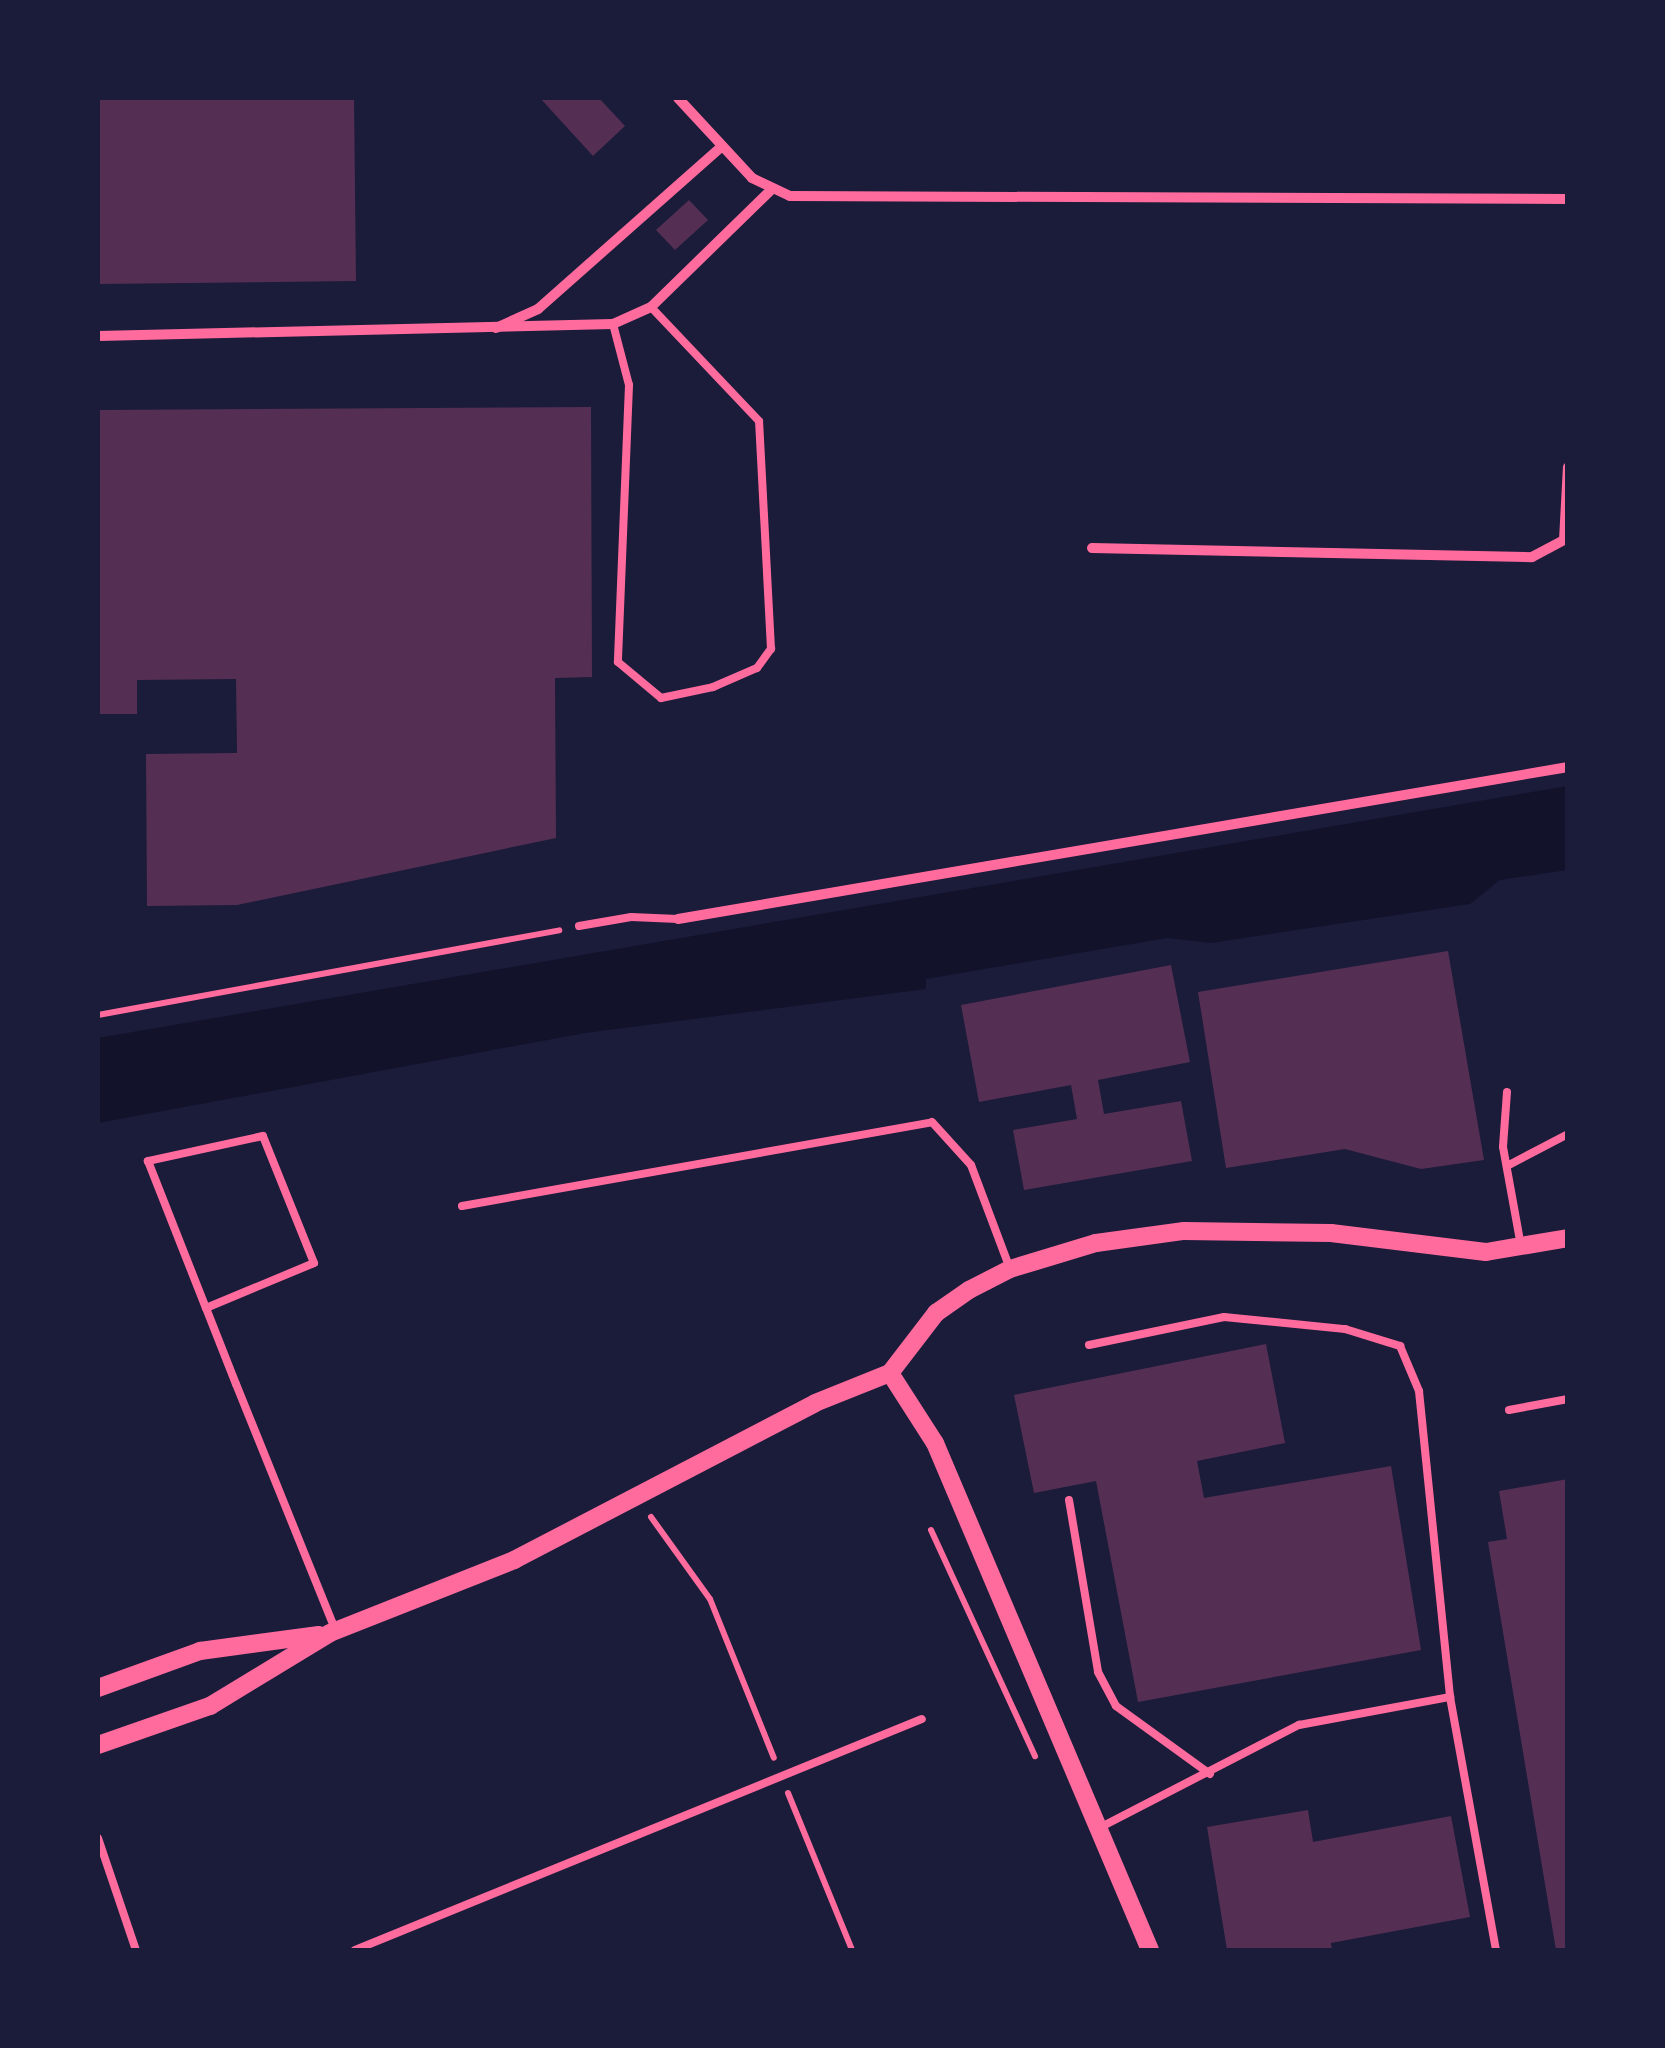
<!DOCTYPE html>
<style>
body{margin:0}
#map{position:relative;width:1665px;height:2048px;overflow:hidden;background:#1b1b3a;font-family:Commissioner,sans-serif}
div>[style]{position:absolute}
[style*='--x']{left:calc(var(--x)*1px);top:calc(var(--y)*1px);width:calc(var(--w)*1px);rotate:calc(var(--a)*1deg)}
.water>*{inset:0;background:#12122b}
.building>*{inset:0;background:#542f53}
.path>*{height:6px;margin:-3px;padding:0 3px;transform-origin:3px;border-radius:3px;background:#ff6b9d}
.service>*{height:8px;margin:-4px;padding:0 4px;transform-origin:4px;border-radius:4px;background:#ff6b9d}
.minor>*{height:10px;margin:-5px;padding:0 5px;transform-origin:5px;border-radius:5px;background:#ff6b9d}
.tertiary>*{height:18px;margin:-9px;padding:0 9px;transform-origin:9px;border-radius:9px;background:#ff6b9d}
span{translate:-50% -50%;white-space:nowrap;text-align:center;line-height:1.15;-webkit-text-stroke:9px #1b1b3a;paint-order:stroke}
.frame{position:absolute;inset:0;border:100px solid #1b1b3a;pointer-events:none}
</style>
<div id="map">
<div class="water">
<div style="clip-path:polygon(1567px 786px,1567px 870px,1500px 880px,1470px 904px,1211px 943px,1167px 938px,926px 979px,926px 989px,585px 1033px,98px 1123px,98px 1038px)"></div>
</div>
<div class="building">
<div style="clip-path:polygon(98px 98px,354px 98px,356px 281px,98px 284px)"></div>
<div style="clip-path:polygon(540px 98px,599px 98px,625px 126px,593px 156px)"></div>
<div style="clip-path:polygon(689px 200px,708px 220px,675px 250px,656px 230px)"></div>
<div style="clip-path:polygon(591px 407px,592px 677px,555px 678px,556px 838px,237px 905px,147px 906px,146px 754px,237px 753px,236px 679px,137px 680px,137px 714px,98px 714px,98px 410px)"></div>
<div style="clip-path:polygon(1448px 951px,1484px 1160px,1421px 1169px,1345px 1149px,1226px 1168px,1198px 992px)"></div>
<div style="clip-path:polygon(1171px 965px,1190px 1062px,1098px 1080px,1104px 1114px,1181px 1101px,1192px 1161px,1024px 1190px,1013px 1130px,1077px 1119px,1071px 1085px,979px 1102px,961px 1005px)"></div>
<div style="clip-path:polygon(1266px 1344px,1285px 1443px,1197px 1461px,1204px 1498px,1391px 1466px,1421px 1650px,1138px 1702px,1096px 1481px,1034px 1493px,1014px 1395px)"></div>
<div style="clip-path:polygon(1568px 1479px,1568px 1950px,1556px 1950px,1488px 1542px,1507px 1539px,1499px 1491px)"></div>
<div style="clip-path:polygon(1308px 1810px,1313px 1842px,1451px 1816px,1470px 1917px,1331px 1943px,1332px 1950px,1227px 1950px,1207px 1827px)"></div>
</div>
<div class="path">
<div style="--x:98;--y:1015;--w:469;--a:-10.4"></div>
<div style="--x:651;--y:1517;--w:101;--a:54.3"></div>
<div style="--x:710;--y:1599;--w:171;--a:68.1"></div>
<div style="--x:931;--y:1530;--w:249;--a:65.3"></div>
<div style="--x:788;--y:1793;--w:170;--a:67.8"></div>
</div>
<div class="service">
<div style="--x:613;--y:324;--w:63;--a:75.3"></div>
<div style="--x:629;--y:385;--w:277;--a:92.3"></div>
<div style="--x:618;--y:662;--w:56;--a:39.9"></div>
<div style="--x:661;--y:698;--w:53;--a:-11.9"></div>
<div style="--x:713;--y:687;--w:48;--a:-23.4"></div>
<div style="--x:757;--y:668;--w:24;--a:-54"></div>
<div style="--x:771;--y:649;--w:228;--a:-93"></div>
<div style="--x:759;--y:421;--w:157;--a:-133.5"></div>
<div style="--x:579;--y:926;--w:53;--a:-9.8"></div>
<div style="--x:631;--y:917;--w:47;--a:2.4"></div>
<div style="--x:1507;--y:1092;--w:55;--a:94.2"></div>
<div style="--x:1503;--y:1147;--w:101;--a:79.7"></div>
<div style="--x:1507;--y:1166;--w:69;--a:-27.7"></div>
<div style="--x:462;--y:1206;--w:477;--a:-10.1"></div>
<div style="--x:932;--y:1122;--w:58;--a:47.8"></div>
<div style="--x:971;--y:1165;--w:111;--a:69.4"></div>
<div style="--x:206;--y:1308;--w:117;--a:-22.6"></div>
<div style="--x:314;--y:1263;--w:137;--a:-111.9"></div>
<div style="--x:263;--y:1136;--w:118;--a:167.7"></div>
<div style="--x:148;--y:1161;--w:158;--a:68.5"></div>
<div style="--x:206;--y:1308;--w:82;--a:68.5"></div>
<div style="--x:236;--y:1384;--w:266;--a:68"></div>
<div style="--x:1089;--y:1345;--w:138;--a:-11.7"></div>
<div style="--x:1224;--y:1317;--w:122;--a:5.7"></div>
<div style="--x:1345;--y:1329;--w:58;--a:17.2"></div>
<div style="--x:1400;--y:1346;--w:49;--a:67.1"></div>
<div style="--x:1419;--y:1391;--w:308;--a:84.2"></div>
<div style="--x:1450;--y:1697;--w:257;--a:79.7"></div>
<div style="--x:1509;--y:1410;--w:60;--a:-10.6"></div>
<div style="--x:1069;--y:1500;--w:174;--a:80.4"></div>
<div style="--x:1098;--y:1672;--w:38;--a:62"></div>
<div style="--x:1116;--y:1706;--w:116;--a:35.9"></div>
<div style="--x:1101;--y:1827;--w:223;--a:-27.3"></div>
<div style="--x:1299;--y:1725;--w:154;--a:-10.5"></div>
<div style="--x:98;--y:1838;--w:118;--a:71.3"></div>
<div style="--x:355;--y:1950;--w:612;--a:-22.17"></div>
</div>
<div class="minor">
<div style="--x:678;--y:98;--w:109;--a:47.2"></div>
<div style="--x:752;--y:178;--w:42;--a:25.3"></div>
<div style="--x:790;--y:196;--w:778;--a:0.22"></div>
<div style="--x:496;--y:328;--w:46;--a:-24.3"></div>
<div style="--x:538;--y:309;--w:246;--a:-41.5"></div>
<div style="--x:98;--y:336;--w:515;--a:-1.33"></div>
<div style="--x:613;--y:324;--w:42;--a:-24.1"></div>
<div style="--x:651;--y:307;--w:166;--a:-44.3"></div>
<div style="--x:1092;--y:548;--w:440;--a:1.2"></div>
<div style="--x:1532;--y:557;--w:36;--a:-28"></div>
<div style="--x:1564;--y:540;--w:73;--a:-86.9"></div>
<div style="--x:678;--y:919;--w:903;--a:-9.69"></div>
</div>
<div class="tertiary">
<div style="--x:890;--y:1373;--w:76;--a:-52.5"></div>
<div style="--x:936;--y:1313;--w:40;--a:-34.9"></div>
<div style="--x:969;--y:1290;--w:46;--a:-27.1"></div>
<div style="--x:1010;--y:1269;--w:90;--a:-16.8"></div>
<div style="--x:1096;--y:1243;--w:89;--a:-7.8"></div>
<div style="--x:1184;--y:1231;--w:147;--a:0.8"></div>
<div style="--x:1331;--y:1233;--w:156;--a:7"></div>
<div style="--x:1486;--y:1252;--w:83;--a:-9.7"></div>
<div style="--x:890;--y:1373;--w:83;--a:57.3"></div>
<div style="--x:935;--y:1443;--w:551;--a:67.02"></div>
<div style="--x:98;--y:1688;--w:109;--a:-19.9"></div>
<div style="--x:200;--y:1651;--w:120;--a:-7.7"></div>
<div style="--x:98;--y:1745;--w:119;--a:-19.2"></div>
<div style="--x:210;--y:1706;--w:140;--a:-31.3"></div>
<div style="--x:330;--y:1633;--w:198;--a:-21.6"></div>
<div style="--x:514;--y:1560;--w:339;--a:-27.5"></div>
<div style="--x:815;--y:1403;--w:81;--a:-21.8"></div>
</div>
<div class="frame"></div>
</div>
